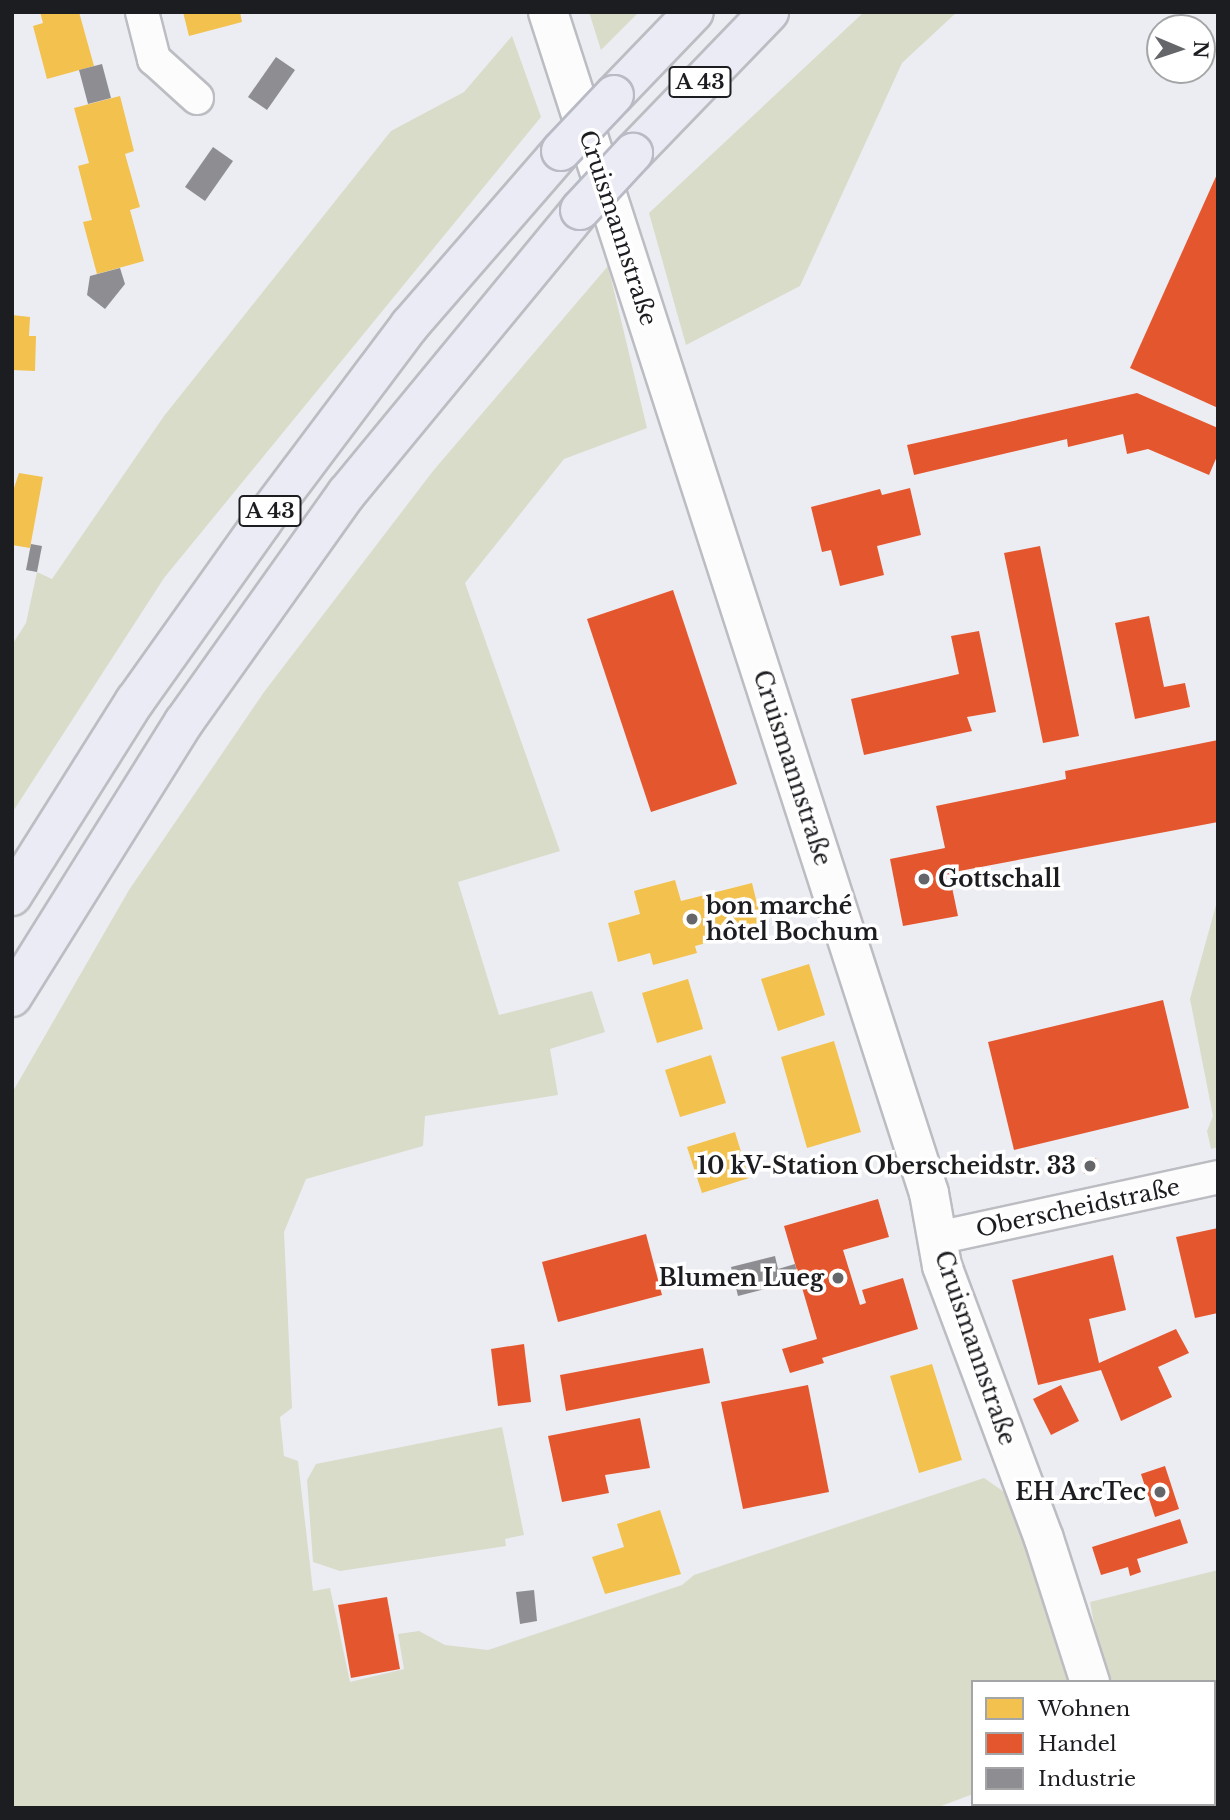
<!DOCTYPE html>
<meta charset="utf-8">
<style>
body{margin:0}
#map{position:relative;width:1230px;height:1820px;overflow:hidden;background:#ecedf2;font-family:"Libre Baskerville",serif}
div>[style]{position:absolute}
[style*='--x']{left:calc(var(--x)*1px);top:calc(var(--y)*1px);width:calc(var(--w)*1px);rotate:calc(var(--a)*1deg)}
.green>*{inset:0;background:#d9dcc9}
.homes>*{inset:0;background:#f2c14e}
.shops>*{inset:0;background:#e4572e}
.industry>*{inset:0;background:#8d8d92}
.roads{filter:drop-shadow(2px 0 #bcbdc2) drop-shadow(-2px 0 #bcbdc2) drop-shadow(0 2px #bcbdc2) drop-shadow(0 -2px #bcbdc2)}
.minor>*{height:32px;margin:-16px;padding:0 16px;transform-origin:16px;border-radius:16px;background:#fcfcfd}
.tertiary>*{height:38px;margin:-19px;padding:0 19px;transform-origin:19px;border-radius:19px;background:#fcfcfd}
.motorway>*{height:38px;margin:-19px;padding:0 19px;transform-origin:19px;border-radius:19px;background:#eaebf4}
.bridges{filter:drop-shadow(2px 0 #b8bac4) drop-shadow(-2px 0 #b8bac4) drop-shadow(0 2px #b8bac4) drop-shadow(0 -2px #b8bac4)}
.motorway-bridge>*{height:38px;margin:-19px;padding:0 19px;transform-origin:19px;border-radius:19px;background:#eaebf4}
.dots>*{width:19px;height:19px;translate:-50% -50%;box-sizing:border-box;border:4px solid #fff;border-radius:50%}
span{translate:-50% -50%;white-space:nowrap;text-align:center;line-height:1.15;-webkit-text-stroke:7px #fff;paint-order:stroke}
.shield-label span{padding:2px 5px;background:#fff;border:2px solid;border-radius:5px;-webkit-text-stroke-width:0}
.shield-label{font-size:21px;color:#1c1d21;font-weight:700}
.street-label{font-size:23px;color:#1c1d21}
.poi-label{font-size:23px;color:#1c1d21;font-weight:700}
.left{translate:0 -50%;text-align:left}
.right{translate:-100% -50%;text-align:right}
.frame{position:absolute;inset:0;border:14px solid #1c1d21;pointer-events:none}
.legend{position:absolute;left:971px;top:1680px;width:245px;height:126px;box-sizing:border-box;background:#fff;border:2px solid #a4a5a6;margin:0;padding:9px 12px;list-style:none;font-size:21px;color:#1c1d21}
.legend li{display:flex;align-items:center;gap:14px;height:35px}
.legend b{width:35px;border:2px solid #a4a5a6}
.north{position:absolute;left:1146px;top:14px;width:70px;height:70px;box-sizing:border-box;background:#fff;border:2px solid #a4a5a6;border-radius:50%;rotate:92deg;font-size:19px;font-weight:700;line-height:28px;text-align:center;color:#1c1d21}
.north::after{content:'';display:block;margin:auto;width:24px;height:32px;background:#65666a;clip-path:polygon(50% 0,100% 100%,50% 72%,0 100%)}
</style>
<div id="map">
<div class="green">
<div style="clip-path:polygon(589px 12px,639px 12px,601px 50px)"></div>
<div style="clip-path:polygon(864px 12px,957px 12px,902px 63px,800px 286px,686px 345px,649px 213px)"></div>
<div style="clip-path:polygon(512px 36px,541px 117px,164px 578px,12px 813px,12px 645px,26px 623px,37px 572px,52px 579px,164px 416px,391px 131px,464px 92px)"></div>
<div style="clip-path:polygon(608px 266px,647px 428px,564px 459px,465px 583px,560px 851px,458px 882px,499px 1015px,592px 991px,605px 1032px,550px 1049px,558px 1095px,425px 1116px,423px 1146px,306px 1179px,284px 1232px,292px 1408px,280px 1417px,284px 1456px,298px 1461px,313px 1591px,330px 1588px,350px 1682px,404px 1669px,398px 1634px,419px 1631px,445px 1645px,488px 1650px,682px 1585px,694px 1575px,984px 1478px,1010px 1496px,1070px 1682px,973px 1682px,973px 1794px,936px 1808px,12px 1808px,12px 1093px,129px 890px,264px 692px,433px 471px)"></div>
<div style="clip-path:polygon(1218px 898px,1218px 1147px,1211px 1149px,1207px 1131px,1213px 1116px,1190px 999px)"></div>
<div style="clip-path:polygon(502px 1427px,524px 1535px,505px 1539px,506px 1546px,340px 1571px,313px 1562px,307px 1480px,316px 1464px)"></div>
<div style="clip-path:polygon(1218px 1570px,1218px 1748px,1214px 1682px,1105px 1682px,1090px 1602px)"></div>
</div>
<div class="homes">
<div style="clip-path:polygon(40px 12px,79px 12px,94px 66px,47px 79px,33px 26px,43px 23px)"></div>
<div style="clip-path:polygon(183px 12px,240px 12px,242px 22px,189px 36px)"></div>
<div style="clip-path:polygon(120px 96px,134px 151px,125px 154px,140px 207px,130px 210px,144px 261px,97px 274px,83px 222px,92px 220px,78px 166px,89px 163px,74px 108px)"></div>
<div style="clip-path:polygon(12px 315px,30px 317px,29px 336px,36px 336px,35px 371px,12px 370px)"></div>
<div style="clip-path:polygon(19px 473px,43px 477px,30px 548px,12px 545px,12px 494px)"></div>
<div style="clip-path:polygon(675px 880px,681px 901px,752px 883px,763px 928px,695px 946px,697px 953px,653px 965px,650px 953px,618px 962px,608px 923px,640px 914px,634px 891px)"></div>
<div style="clip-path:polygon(809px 964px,825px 1015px,778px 1031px,761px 979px)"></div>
<div style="clip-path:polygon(688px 979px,703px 1029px,657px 1043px,642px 993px)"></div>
<div style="clip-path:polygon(834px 1041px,861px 1132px,807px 1148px,781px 1057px)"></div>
<div style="clip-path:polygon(711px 1055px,726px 1103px,680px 1117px,665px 1070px)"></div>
<div style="clip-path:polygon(735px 1132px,749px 1178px,702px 1193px,687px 1147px)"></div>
<div style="clip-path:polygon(932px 1364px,962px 1460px,919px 1473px,890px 1376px)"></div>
<div style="clip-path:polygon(660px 1510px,681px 1574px,605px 1594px,592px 1557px,624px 1547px,617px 1524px)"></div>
<div style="clip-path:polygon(1214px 1778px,1218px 1808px,1164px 1808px,1163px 1804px,1214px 1804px)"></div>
<div style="clip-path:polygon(1018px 1804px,1062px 1804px,1062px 1808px,1018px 1808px)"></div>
</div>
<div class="shops">
<div style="clip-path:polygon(1218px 172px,1218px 408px,1130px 368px)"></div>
<div style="clip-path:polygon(1137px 393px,1218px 428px,1218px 454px,1209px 475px,1148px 449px,1127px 454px,1123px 434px,1068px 447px,1067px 439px,914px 475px,907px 445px)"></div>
<div style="clip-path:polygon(910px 488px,921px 535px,877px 546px,884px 575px,840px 586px,831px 550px,822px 552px,811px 507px,880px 489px,882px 495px)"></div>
<div style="clip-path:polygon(1040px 546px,1079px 736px,1043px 743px,1004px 553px)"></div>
<div style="clip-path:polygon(673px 590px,737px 784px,651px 812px,587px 619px)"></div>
<div style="clip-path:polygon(1149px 616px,1164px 687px,1185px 683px,1190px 707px,1135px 719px,1115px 623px)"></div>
<div style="clip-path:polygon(979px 631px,996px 712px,967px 717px,972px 731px,864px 755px,851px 699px,959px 674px,951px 636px)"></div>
<div style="clip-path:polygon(1218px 740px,1218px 822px,949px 873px,958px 916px,903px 926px,890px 859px,945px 848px,936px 806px,1066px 779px,1065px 771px)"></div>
<div style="clip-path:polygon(1163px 1000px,1189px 1108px,1014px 1150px,988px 1042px)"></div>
<div style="clip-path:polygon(1096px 1158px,1099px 1170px,1084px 1174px,1081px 1162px)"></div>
<div style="clip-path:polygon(878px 1199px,889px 1237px,843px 1250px,860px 1305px,866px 1303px,862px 1290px,903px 1278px,918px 1329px,822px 1358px,824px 1363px,790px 1373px,782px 1349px,817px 1339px,784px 1226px)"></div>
<div style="clip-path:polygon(1218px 1228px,1218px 1313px,1195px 1318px,1176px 1237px)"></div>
<div style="clip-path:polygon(646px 1234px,662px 1295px,558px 1322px,542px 1262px)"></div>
<div style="clip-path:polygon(1113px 1255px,1126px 1310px,1089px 1319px,1099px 1363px,1176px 1329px,1189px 1353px,1158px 1367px,1172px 1397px,1121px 1421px,1101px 1370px,1038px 1385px,1012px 1280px)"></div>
<div style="clip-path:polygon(524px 1344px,531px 1402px,498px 1406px,491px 1349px)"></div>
<div style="clip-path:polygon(703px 1348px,710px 1383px,566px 1411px,560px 1375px)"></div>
<div style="clip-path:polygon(808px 1385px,829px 1492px,743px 1509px,721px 1402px)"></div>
<div style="clip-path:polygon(1061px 1385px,1079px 1421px,1051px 1435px,1033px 1399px)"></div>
<div style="clip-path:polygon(640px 1418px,650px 1468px,605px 1475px,609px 1493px,562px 1502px,548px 1436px)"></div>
<div style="clip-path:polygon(1165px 1466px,1179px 1509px,1155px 1517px,1141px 1474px)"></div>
<div style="clip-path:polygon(1180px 1519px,1188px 1543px,1137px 1559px,1141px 1572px,1130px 1576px,1128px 1567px,1101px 1575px,1092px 1547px)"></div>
<div style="clip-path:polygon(387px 1597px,400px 1669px,351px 1678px,338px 1605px)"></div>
</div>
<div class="industry">
<div style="clip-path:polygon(276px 57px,295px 70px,267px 110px,248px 97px)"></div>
<div style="clip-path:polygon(102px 64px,111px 98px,88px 104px,79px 70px)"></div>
<div style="clip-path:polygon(213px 147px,233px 161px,205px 201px,185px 187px)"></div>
<div style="clip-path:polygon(120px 268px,125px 284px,105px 309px,87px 295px,90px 276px)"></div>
<div style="clip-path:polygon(31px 544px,42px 546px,37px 572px,26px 570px)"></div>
<div style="clip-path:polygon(775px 1256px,778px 1269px,795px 1264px,799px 1280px,738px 1296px,731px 1267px)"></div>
<div style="clip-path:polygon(534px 1590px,537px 1621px,520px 1624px,516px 1592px)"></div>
</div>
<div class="roads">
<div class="minor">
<div style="--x:142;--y:12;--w:49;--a:75.7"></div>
<div style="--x:154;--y:59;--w:58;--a:42.2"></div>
<div style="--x:937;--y:1238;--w:288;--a:-12.2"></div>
</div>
<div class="tertiary">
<div style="--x:548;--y:12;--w:1241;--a:72.12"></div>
<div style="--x:929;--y:1193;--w:74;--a:79.9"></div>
<div style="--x:942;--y:1266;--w:291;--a:69.5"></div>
<div style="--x:1044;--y:1539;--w:150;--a:72.2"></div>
<div style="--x:1098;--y:1804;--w:4;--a:90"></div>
</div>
<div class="motorway">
<div style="--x:614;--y:95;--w:115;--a:-46.1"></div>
<div style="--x:633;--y:153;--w:196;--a:-46"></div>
<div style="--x:12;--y:896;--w:231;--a:-57.8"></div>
<div style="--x:135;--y:701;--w:219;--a:-54.6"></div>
<div style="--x:262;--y:522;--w:246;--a:-53.1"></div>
<div style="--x:410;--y:325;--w:230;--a:-49"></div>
<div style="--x:12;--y:997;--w:324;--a:-58"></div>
<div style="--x:184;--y:722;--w:281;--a:-54.6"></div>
<div style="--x:347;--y:493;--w:367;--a:-50.5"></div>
</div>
</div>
<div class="bridges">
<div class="motorway-bridge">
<div style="--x:561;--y:151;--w:77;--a:-46.6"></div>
<div style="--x:580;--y:210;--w:78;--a:-47.1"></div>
</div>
</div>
<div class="dots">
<div style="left:924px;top:879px;background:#65666a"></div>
<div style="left:692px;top:919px;background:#65666a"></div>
<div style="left:1090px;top:1166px;background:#65666a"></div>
<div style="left:838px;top:1278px;background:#65666a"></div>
<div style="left:1160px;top:1492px;background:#65666a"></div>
</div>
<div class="shield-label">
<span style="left:700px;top:82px">A 43</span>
<span style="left:270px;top:511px">A 43</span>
</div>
<div class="street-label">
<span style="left:618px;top:228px;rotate:72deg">Cruismannstraße</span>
<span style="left:792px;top:768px;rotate:72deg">Cruismannstraße</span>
<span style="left:1078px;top:1208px;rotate:-12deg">Oberscheidstraße</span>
<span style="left:975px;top:1348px;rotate:71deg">Cruismannstraße</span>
</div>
<div class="poi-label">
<span class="left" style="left:938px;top:879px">Gottschall</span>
<span class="left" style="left:706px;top:919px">bon marché<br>hôtel Bochum</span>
<span class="right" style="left:1076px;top:1166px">10 kV-Station Oberscheidstr. 33</span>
<span class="right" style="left:824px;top:1278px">Blumen Lueg</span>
<span class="right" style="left:1146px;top:1492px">EH ArcTec</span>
</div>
<div class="frame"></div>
<ul class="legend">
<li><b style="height:19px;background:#f2c14e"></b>Wohnen</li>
<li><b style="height:19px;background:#e4572e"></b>Handel</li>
<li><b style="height:19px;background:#8d8d92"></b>Industrie</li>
</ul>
<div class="north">N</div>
</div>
